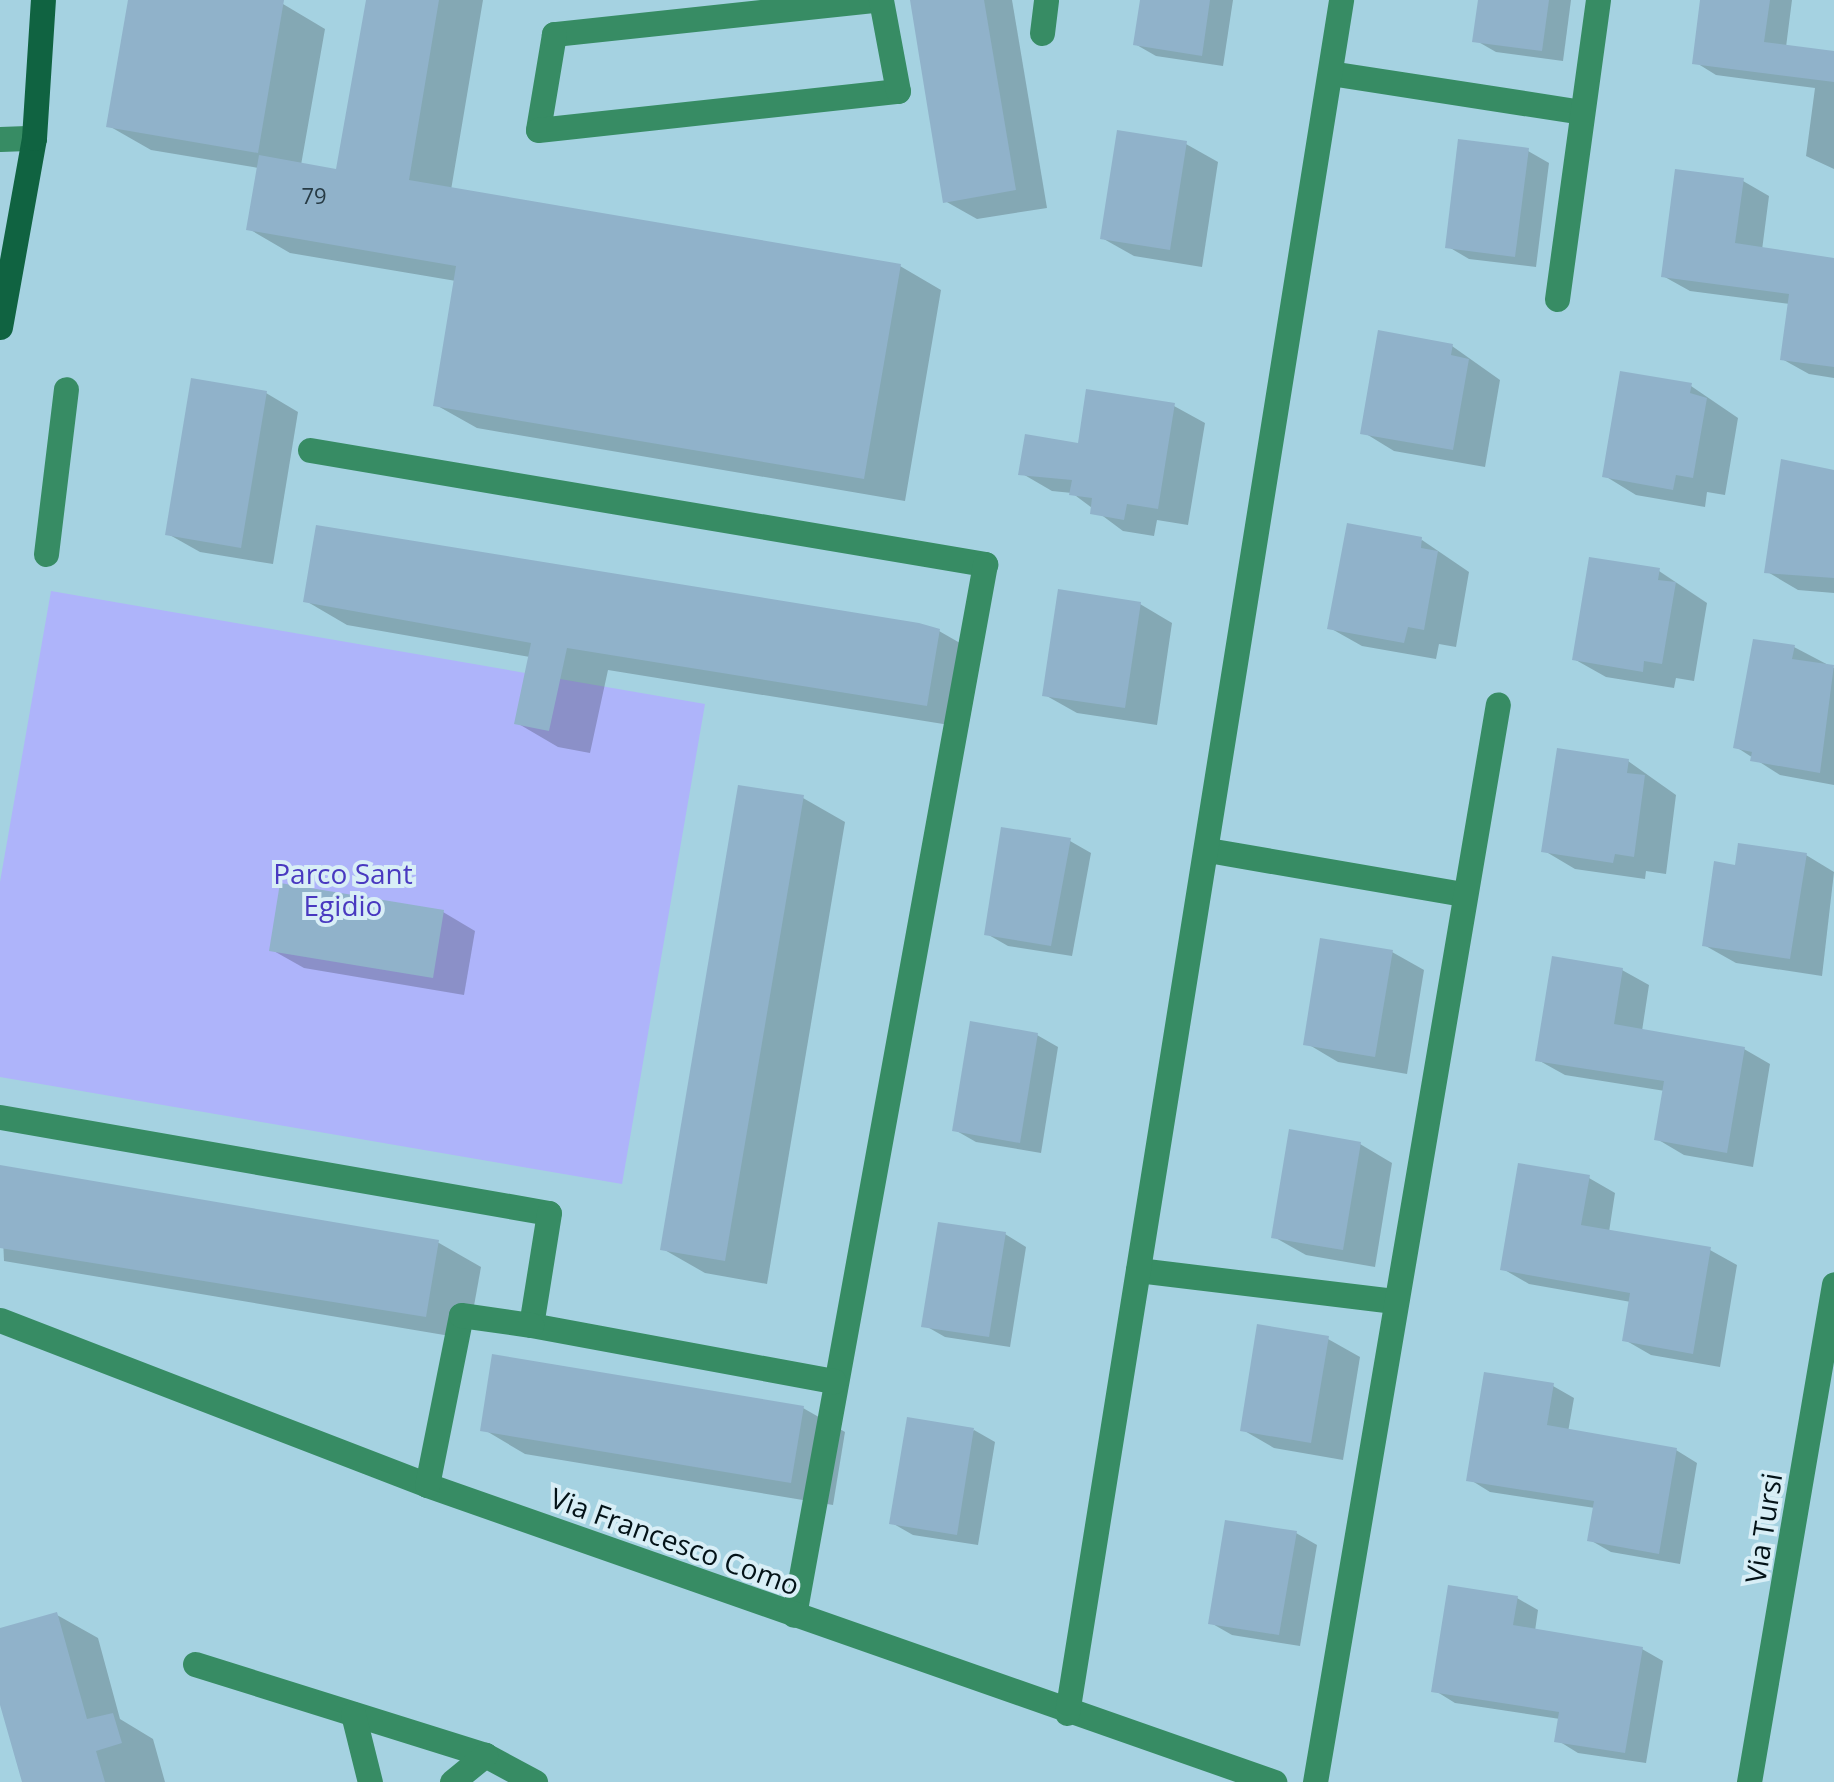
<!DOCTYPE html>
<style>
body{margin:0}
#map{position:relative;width:1834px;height:1782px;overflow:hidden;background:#a5d2e1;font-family:"Open Sans",sans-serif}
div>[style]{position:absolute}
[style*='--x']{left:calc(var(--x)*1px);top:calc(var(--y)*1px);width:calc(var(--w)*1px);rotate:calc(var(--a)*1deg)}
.green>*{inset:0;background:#aeb4fa}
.shadow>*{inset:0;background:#0003}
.building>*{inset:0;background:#90b2ca}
.service>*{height:25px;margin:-12.5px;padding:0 12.5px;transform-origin:12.5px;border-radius:12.5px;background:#378c64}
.minor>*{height:25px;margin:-12.5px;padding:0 12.5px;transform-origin:12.5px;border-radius:12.5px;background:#378c64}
.secondary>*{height:25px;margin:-12.5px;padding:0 12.5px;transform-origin:12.5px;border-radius:12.5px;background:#106341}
span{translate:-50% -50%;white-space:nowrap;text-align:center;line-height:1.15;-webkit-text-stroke:8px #d8eef6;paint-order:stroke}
.number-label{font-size:22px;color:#263a44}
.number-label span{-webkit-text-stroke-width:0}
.park-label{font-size:28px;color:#4939c0}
.street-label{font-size:28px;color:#031217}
</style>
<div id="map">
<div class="green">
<div style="clip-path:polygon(51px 591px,705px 704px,622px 1184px,0 1077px,0 882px)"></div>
</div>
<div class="shadow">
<div style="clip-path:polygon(130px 0,257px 0,283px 4px,325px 29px,301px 165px,339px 171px,368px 0,483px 0,451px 190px,900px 266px,941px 290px,905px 501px,477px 428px,436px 405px,456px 281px,290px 253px,249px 229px,259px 168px,151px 150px,109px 126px)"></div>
<div style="clip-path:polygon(912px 0,1012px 0,1047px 208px,977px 219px,945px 201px)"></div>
<div style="clip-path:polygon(1142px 0,1233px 0,1223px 66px,1156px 56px,1135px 44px)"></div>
<div style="clip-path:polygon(1480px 0,1571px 0,1563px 61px,1496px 52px,1475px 40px)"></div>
<div style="clip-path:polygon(1703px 0,1792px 0,1786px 47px,1834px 54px,1834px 169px,1806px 156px,1815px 88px,1716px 75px,1695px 62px)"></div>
<div style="clip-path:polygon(1186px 144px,1218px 162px,1202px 267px,1134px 256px,1102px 238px)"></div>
<div style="clip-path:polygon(1528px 151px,1549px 163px,1536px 267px,1469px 259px,1447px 246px)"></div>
<div style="clip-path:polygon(1743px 181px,1769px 196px,1762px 250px,1834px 260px,1834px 378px,1809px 374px,1782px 359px,1790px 304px,1690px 291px,1663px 276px)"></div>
<div style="clip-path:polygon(1452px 346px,1500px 380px,1485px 467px,1394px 451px,1363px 432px)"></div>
<div style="clip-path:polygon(1691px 386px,1738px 418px,1725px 495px,1707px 492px,1705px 507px,1636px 495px,1605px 476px)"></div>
<div style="clip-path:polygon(266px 393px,298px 412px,273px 564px,200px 552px,168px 534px)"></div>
<div style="clip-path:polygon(1174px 406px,1205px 423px,1188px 525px,1157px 520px,1154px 536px,1123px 531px,1072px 493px,1052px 491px,1021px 473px)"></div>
<div style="clip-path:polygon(1834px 471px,1834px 593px,1798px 590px,1766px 571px)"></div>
<div style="clip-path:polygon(1422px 540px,1469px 572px,1456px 647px,1439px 644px,1436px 659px,1362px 646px,1330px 628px)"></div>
<div style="clip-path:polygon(1659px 571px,1707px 603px,1694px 681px,1676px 678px,1674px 688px,1606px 677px,1574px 659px)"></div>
<div style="clip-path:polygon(306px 601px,939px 631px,981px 655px,968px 728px,608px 670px,590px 753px,558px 747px,517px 723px,530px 657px,347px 625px)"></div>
<div style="clip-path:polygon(1140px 604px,1172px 623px,1157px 725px,1077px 713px,1045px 695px)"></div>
<div style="clip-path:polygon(1794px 647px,1834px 668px,1834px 785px,1780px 775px,1736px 747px)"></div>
<div style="clip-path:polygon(1628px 761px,1676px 795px,1666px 874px,1646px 871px,1645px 879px,1575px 869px,1543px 850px)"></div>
<div style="clip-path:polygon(803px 798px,845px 822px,767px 1284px,705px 1273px,663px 1249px)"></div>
<div style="clip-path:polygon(1070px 841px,1091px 853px,1072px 956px,1008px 946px,987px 934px)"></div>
<div style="clip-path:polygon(1806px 855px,1834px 872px,1822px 976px,1736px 963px,1704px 945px)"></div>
<div style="clip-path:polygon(443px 912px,475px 931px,464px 995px,304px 968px,272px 950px)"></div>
<div style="clip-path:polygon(1392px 952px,1424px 970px,1407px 1074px,1338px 1062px,1306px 1043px)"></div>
<div style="clip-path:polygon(1622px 970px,1649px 985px,1642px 1031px,1744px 1049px,1770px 1064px,1753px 1167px,1684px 1155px,1657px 1139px,1665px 1091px,1565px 1075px,1538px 1060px)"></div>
<div style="clip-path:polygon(1037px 1035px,1058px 1047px,1041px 1153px,976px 1142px,955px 1130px)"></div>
<div style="clip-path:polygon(1360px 1144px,1392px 1163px,1375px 1267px,1306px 1255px,1274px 1237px)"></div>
<div style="clip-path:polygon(0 1170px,439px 1243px,481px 1267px,468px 1339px,4px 1261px)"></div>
<div style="clip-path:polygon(1589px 1178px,1615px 1193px,1609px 1232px,1710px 1250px,1737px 1265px,1720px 1367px,1651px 1355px,1625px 1340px,1631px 1302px,1529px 1284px,1503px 1269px)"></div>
<div style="clip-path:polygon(1005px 1234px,1026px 1247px,1010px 1347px,945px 1337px,924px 1325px)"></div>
<div style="clip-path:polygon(1328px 1339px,1360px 1357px,1343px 1460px,1274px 1448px,1243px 1430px)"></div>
<div style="clip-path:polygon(1553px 1386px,1574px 1398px,1568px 1432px,1676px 1450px,1697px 1463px,1680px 1564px,1611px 1552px,1590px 1540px,1595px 1508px,1490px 1492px,1469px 1479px)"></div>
<div style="clip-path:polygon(803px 1408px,845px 1432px,833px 1505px,525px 1454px,483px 1429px)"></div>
<div style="clip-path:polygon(974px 1430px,995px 1442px,978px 1545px,913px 1535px,892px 1523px)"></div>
<div style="clip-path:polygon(1296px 1533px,1317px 1545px,1300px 1646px,1232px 1635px,1211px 1623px)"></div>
<div style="clip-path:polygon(1517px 1598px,1538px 1610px,1535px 1631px,1642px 1649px,1663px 1661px,1646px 1763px,1578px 1753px,1557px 1740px,1560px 1719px,1455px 1703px,1434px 1690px)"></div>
<div style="clip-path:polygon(57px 1615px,98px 1638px,120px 1719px,153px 1739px,165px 1782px,25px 1782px,0 1694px,0 1630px)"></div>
</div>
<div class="building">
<div style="clip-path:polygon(128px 0,284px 0,258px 153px,106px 127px)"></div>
<div style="clip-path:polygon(366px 0,439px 0,409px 180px,901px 264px,864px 479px,433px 406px,456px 266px,246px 230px,259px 155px,336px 169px)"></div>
<div style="clip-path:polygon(910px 0,984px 0,1016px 190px,943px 203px)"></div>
<div style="clip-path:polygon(1140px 0,1210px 0,1202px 56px,1133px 45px)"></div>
<div style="clip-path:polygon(1478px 0,1549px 0,1542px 51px,1472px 42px)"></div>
<div style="clip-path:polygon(1700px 0,1770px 0,1764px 42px,1834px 51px,1834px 82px,1692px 64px)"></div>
<div style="clip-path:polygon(1117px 130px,1187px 141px,1170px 250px,1100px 239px)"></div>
<div style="clip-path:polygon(1458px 139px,1529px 148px,1515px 257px,1445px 248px)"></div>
<div style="clip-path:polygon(1675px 169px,1744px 178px,1735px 243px,1834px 258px,1834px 367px,1780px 360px,1789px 294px,1661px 277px)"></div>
<div style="clip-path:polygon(1378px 330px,1453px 344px,1451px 355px,1469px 359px,1453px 450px,1360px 434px)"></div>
<div style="clip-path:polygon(1620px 371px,1692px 383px,1690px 393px,1707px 398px,1693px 478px,1676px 475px,1673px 490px,1602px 477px)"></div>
<div style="clip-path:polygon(191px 378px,267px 391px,241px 548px,165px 535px)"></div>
<div style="clip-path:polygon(1086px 389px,1175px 403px,1158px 509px,1127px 504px,1124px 520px,1090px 514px,1092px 498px,1069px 495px,1072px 480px,1018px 475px,1025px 434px,1078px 443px)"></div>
<div style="clip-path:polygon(1781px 459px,1834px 470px,1834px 578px,1764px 573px)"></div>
<div style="clip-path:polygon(1347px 523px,1422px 537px,1421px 548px,1438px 551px,1424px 630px,1408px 627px,1404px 643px,1327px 629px)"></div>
<div style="clip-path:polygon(316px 525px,919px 623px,940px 629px,927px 706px,567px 648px,549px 731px,514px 724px,531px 643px,303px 602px)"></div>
<div style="clip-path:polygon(1589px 557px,1660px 568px,1658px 580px,1676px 582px,1662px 664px,1644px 661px,1643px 672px,1572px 660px)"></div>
<div style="clip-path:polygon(1058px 589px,1141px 602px,1125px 708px,1042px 696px)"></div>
<div style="clip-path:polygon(1753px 639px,1795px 645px,1792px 659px,1834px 665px,1820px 773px,1750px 761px,1752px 752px,1733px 748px)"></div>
<div style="clip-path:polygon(1557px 748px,1629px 759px,1627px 773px,1645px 775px,1634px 857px,1615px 854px,1613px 863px,1541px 852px)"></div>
<div style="clip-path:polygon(738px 785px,804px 795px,725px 1261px,660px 1250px)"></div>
<div style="clip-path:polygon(1001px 827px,1071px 838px,1051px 946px,984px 935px)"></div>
<div style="clip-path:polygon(1738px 843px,1807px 853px,1790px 959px,1702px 946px,1714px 861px,1735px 865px)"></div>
<div style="clip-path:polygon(280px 883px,444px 910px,433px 978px,269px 951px)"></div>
<div style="clip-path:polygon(1320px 938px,1393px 950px,1375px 1057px,1303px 1045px)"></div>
<div style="clip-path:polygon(1552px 956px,1623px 968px,1614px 1024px,1745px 1047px,1727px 1153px,1654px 1140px,1664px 1081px,1535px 1061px)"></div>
<div style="clip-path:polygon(970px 1021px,1038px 1033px,1020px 1143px,952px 1131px)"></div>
<div style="clip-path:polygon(1289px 1129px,1361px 1142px,1343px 1250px,1271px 1238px)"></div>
<div style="clip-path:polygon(1518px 1163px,1590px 1175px,1581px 1225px,1711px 1247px,1693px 1354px,1622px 1341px,1630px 1293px,1500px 1270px)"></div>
<div style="clip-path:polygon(0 1165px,439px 1240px,426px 1317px,0 1248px)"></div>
<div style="clip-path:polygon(938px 1222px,1006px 1232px,989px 1337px,921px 1327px)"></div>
<div style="clip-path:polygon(1257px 1324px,1329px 1336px,1311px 1443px,1240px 1431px)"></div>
<div style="clip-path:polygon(492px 1354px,804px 1406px,791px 1483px,480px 1431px)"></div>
<div style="clip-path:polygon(1484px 1372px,1554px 1383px,1547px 1425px,1677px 1448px,1659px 1554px,1587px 1541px,1594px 1501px,1466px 1481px)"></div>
<div style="clip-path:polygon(907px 1417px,974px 1428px,957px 1535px,889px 1524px)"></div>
<div style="clip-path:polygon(1225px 1520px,1297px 1531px,1279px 1635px,1208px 1624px)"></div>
<div style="clip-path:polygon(1448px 1585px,1518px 1596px,1513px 1625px,1643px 1647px,1625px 1753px,1554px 1742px,1559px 1712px,1431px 1692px)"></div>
<div style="clip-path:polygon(57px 1612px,87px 1719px,113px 1713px,122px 1743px,96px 1751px,105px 1782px,22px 1782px,0 1705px,0 1628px)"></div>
</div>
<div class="service">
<div style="--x:46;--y:554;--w:166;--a:-83.1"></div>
<div style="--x:195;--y:1664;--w:304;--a:17.4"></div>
<div style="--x:485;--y:1755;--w:57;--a:28.4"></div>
<div style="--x:353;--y:1714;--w:70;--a:76"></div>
<div style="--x:452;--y:1782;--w:43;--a:-39.3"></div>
</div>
<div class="minor">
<div style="--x:873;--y:0;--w:321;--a:173.9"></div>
<div style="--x:554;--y:34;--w:97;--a:99.5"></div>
<div style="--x:538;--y:130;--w:362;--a:-6.2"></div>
<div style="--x:898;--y:91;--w:93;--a:-100.6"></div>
<div style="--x:1042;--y:33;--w:33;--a:-83"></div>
<div style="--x:1330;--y:73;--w:255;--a:8.8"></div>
<div style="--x:0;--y:139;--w:34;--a:-2"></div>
<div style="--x:1557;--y:299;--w:302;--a:-82.2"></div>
<div style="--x:310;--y:450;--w:685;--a:9.59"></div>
<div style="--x:985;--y:564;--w:1068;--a:100.3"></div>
<div style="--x:1208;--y:850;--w:260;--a:9.8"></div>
<div style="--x:0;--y:1117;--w:557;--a:9.92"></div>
<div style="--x:549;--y:1213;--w:113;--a:99.1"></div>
<div style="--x:531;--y:1325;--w:308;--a:10.5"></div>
<div style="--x:1138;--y:1270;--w:260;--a:6.9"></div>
<div style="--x:0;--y:1320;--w:458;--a:21.1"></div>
<div style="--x:427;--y:1485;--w:898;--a:19.32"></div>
<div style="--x:427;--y:1485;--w:173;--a:-78.7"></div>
<div style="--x:461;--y:1315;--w:71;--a:8.1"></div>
<div style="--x:1067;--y:1713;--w:1735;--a:-80.91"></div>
<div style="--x:1315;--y:1782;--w:1093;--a:-80.37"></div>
<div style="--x:1749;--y:1782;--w:505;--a:-80.31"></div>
</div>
<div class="secondary">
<div style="--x:0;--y:327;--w:192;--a:-79.8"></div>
<div style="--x:34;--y:138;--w:138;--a:-86.3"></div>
</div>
<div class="number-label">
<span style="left:314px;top:196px">79</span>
</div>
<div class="park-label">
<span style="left:343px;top:889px">Parco Sant<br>Egidio</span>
</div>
<div class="street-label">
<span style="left:1763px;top:1528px;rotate:-81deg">Via Tursi</span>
<span style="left:675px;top:1541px;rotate:20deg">Via Francesco Como</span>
</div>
</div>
